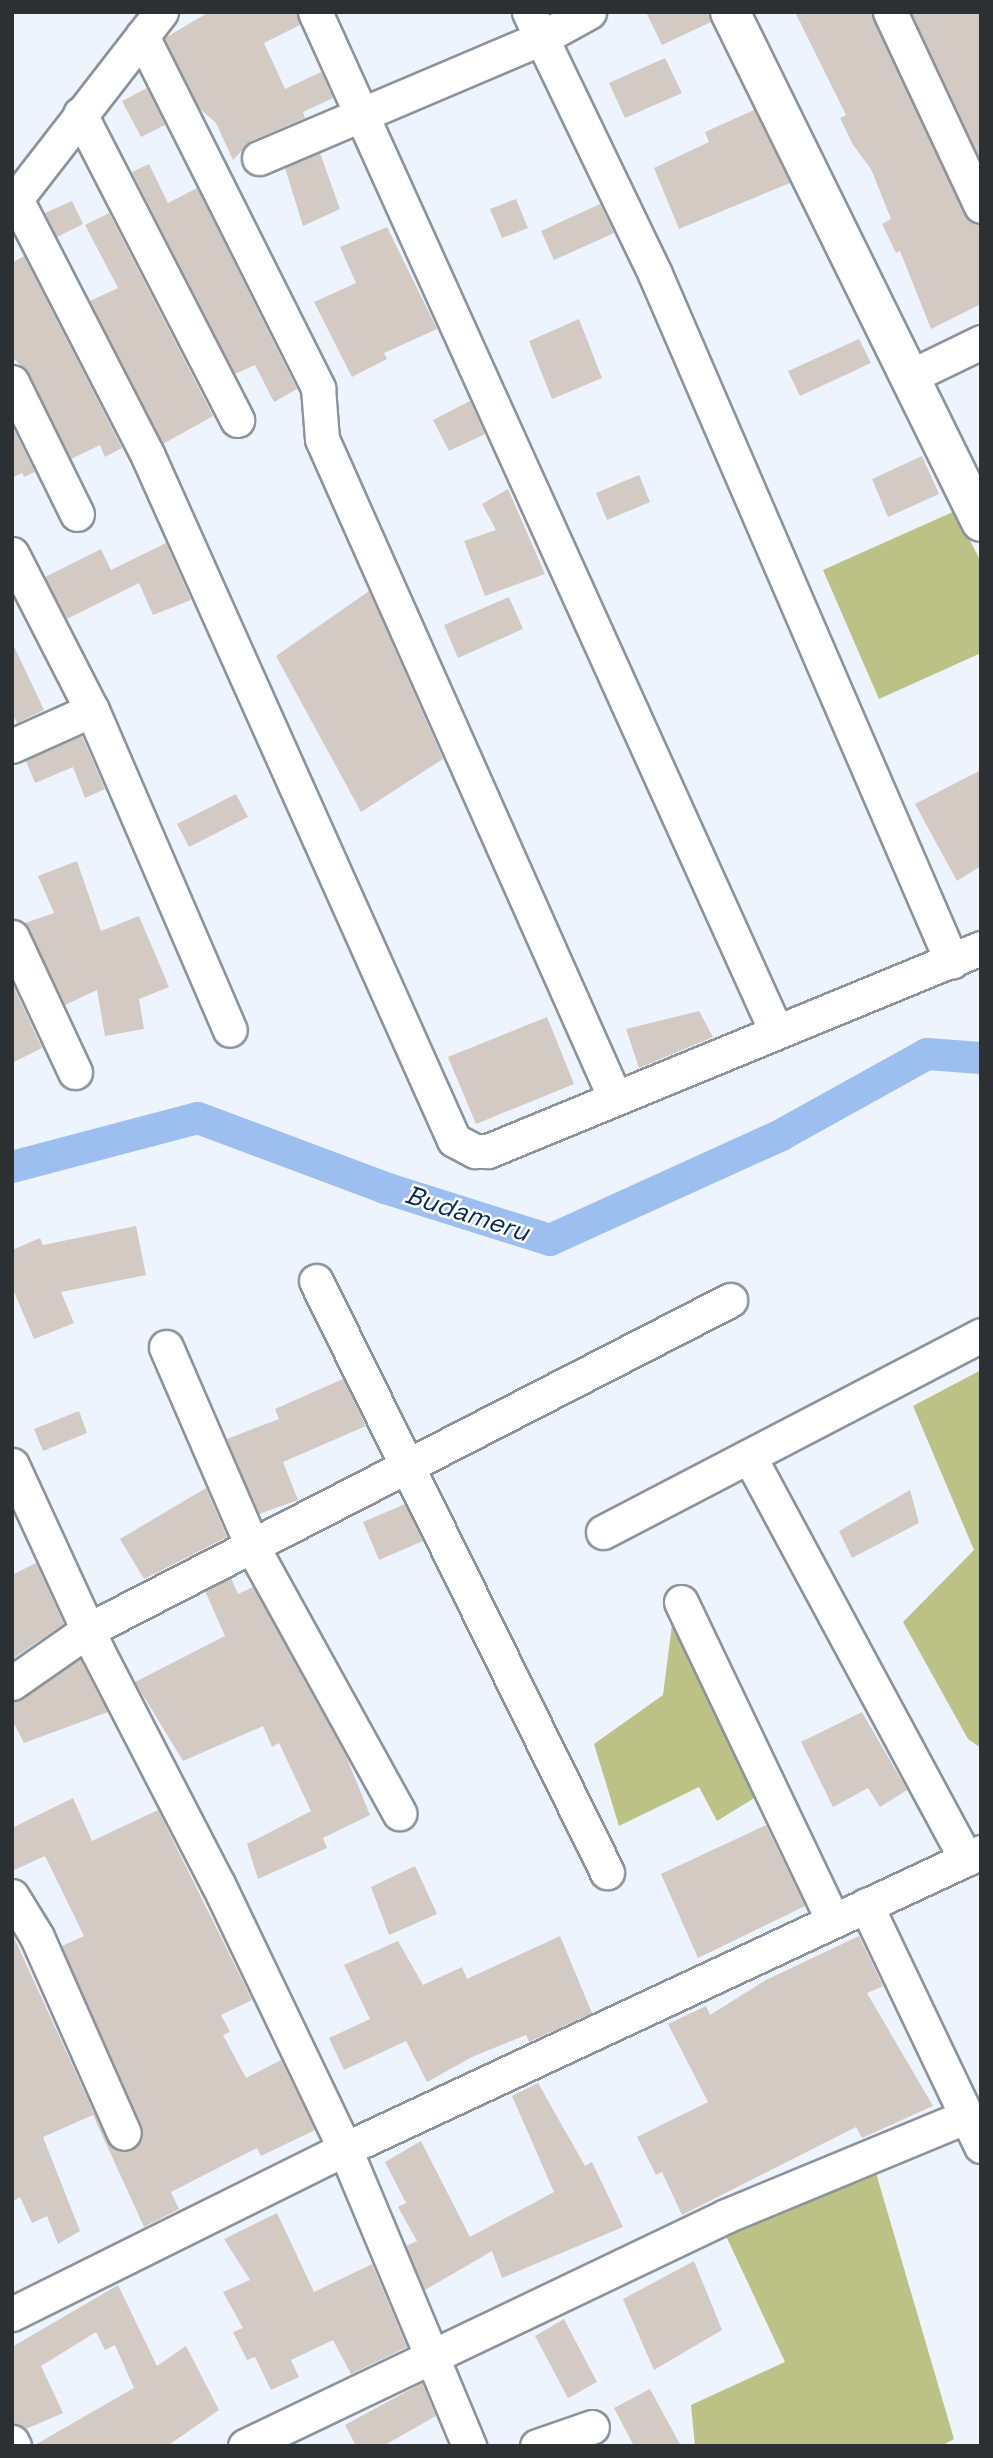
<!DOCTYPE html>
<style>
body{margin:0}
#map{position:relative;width:993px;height:2458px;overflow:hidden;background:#edf4fd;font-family:"Space Grotesk",sans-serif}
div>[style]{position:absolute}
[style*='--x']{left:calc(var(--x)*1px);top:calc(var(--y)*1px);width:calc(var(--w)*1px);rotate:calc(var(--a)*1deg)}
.forest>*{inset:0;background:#bcc186}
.canal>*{height:32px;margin:-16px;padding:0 16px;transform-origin:16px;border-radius:16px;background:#9dbfef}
.building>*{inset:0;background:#d3cbc3}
.roads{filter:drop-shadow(2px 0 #8c939b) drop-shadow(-2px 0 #8c939b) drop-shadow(0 2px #8c939b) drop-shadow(0 -2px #8c939b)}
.minor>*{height:33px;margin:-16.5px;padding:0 16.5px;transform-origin:16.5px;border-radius:16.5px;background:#fff}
.tertiary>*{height:38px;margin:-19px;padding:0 19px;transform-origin:19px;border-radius:19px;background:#fff}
span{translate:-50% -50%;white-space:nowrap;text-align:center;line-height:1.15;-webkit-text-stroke:5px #fff;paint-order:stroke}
.water-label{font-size:26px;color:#082954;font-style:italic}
.frame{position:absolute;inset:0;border:14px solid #2d3033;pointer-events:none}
</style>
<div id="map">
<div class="forest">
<div style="clip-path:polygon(955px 511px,981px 562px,981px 653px,879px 699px,823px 570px)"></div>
<div style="clip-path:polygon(981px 1370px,981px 1748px,968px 1739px,903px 1622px,974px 1550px,913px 1406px)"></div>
<div style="clip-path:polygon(673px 1617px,756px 1797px,717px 1821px,699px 1787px,619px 1826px,594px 1744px,663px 1695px)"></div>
<div style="clip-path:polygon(876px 2173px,954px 2439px,941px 2446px,695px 2446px,691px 2405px,785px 2362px,726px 2236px)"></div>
</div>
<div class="canal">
<div style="--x:12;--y:1167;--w:192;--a:-14.8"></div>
<div style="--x:198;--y:1118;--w:200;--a:20.5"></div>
<div style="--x:385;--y:1188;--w:173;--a:17.5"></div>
<div style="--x:550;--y:1240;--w:254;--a:-24.4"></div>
<div style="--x:781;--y:1135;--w:167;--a:-29"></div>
<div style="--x:927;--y:1054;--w:54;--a:4.2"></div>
</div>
<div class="building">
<div style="clip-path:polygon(209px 12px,296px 12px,300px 25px,264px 43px,285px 89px,321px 72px,333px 98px,303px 112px,305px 118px,251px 141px,233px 160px,216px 123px,199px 108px,165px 38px)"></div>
<div style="clip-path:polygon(646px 12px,708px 12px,711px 22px,662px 45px)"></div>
<div style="clip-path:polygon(795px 12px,871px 12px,964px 214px,981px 226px,981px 304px,931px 329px,900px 251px,896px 253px,882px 224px,891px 219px,871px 169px,853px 145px,840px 118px,846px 115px)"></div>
<div style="clip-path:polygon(911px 12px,981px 12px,981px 156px,979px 157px)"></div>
<div style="clip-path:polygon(665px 58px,682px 93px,625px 118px,609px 83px)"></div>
<div style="clip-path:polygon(147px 88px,165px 125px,141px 137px,122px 101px)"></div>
<div style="clip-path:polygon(754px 110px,790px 183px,679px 229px,654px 168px,709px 142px,705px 132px)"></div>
<div style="clip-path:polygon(320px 153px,340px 209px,303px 226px,285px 168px)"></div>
<div style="clip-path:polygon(149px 164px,168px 203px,197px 188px,297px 389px,274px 402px,255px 365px,235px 374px,132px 172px)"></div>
<div style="clip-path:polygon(516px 199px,528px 228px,502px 238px,490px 209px)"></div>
<div style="clip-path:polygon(72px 201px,83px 224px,57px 237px,45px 213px)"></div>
<div style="clip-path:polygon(600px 204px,614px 233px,554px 260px,541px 231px)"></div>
<div style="clip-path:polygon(109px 213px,213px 416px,163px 444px,90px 301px,118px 288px,85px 225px)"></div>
<div style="clip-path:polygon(387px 227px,437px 329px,384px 353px,387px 359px,352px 377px,314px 302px,356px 283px,340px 247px)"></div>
<div style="clip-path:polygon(24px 256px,122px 448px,105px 457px,100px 445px,71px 459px,29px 374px,12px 357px,12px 263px)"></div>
<div style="clip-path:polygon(579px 319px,602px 378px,552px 399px,529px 341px)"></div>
<div style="clip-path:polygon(859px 339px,871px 363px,800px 396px,788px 371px)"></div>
<div style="clip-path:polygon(470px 401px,485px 434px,449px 451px,433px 420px)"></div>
<div style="clip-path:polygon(12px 426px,35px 472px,24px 477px,22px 473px,12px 478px)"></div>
<div style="clip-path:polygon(922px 456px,939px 494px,888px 517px,872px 479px)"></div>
<div style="clip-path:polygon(639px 475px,650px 502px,607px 520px,596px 493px)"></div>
<div style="clip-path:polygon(508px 489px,545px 574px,485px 596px,464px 541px,496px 530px,482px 504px)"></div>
<div style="clip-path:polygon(166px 543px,191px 600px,153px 615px,139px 583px,67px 619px,45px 577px,101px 549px,111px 570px)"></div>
<div style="clip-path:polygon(369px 591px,443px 759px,361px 812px,276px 656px)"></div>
<div style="clip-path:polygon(509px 597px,523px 629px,458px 658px,444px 625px)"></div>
<div style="clip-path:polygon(12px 642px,44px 710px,17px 723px,12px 713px)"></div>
<div style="clip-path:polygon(82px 736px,105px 789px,85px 798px,73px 767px,35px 783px,26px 761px)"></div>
<div style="clip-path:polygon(981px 770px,981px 866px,957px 881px,915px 804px)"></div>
<div style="clip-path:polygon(236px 794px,248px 817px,189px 847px,177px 824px)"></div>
<div style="clip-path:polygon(77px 861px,101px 931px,139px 916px,169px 987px,139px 999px,144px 1029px,105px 1036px,97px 990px,65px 1005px,25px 923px,54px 913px,38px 876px)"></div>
<div style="clip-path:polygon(12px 983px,42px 1048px,12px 1063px)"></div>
<div style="clip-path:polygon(699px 1011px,713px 1037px,639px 1068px,626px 1029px)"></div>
<div style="clip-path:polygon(547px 1017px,574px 1084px,476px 1124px,448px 1057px)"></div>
<div style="clip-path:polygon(136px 1226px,146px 1275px,61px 1292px,74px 1323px,34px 1339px,12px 1287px,12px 1250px,40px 1238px,43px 1245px)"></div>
<div style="clip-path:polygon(343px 1379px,366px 1426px,283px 1462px,298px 1500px,259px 1514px,227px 1439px,279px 1419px,275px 1409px)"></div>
<div style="clip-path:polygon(79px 1411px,87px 1433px,43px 1451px,34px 1429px)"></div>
<div style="clip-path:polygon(206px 1488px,227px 1537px,144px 1579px,120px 1539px)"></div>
<div style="clip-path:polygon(910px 1490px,919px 1523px,852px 1558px,839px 1531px)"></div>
<div style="clip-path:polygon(405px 1504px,423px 1541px,379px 1560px,363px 1522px)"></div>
<div style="clip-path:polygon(36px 1563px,64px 1624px,12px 1659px,12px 1575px)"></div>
<div style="clip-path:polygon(231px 1578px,238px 1594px,253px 1587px,346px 1756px,370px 1815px,323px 1838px,327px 1848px,258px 1879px,247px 1844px,311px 1811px,279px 1743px,272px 1747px,263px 1726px,183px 1761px,135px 1682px,225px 1636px,205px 1591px)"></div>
<div style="clip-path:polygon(80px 1659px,108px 1712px,24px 1743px,12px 1720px,12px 1702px)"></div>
<div style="clip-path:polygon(862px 1712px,907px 1790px,880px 1807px,868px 1788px,833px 1807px,801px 1742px)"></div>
<div style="clip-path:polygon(73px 1798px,92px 1841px,158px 1810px,252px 2000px,221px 2015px,230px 2032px,223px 2035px,246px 2078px,281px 2060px,315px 2130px,261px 2156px,257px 2148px,171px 2192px,179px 2209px,144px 2227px,93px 2115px,43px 2137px,80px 2231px,58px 2244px,47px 2216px,32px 2223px,20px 2197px,12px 2202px,12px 1933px,107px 2141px,113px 2149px,131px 2151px,143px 2134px,62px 1946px,84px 1936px,45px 1856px,12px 1871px,12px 1828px)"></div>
<div style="clip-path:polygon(766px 1825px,805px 1906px,698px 1958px,661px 1874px)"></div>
<div style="clip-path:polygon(415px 1866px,437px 1914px,389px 1935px,371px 1887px)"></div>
<div style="clip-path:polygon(560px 1936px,592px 2013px,529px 2042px,526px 2035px,472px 2057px,427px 2082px,406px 2041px,344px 2070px,329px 2038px,370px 2019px,344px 1965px,398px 1941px,423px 1985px,462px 1967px,467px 1979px)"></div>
<div style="clip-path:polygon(859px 1936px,883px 1986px,867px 1993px,933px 2106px,862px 2138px,856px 2127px,682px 2215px,662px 2172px,656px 2175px,637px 2137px,708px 2102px,668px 2024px,706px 2006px,710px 2015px,766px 1980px)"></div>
<div style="clip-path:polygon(538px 2083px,585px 2166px,592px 2162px,623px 2227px,502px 2278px,492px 2251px,425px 2290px,406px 2246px,417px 2241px,398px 2207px,406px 2203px,385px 2162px,421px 2141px,470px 2237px,554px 2192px,512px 2096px)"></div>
<div style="clip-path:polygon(277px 2213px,314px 2292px,372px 2264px,407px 2347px,351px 2374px,333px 2340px,291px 2360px,299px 2377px,271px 2390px,255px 2357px,247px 2360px,233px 2332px,243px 2328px,223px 2292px,250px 2280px,224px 2239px)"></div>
<div style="clip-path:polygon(694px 2261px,722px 2330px,654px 2370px,623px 2299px)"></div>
<div style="clip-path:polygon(118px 2285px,157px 2366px,186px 2346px,219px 2410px,167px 2446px,33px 2446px,134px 2388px,115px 2345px,105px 2350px,96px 2332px,41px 2366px,63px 2413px,26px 2429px,12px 2423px,12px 2347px)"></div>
<div style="clip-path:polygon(564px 2319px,597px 2382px,568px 2398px,535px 2336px)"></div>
<div style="clip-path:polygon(422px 2383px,436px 2416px,383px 2446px,356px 2446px,345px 2425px)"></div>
<div style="clip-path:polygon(650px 2389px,681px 2446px,634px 2446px,614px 2408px)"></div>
</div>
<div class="roads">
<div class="minor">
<div style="--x:315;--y:12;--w:1118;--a:65.66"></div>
<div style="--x:529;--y:12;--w:291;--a:64.3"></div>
<div style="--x:655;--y:274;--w:749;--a:66.65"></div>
<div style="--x:890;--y:12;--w:214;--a:64.9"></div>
<div style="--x:142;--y:36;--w:394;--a:63.4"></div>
<div style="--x:318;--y:388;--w:51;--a:85.5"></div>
<div style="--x:322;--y:439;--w:721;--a:66.03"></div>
<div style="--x:80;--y:114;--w:344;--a:62.8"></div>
<div style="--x:259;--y:158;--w:305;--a:-23"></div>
<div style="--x:540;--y:39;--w:56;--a:-28.9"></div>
<div style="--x:16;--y:199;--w:289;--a:62.8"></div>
<div style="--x:148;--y:456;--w:749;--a:65.9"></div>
<div style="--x:454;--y:1140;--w:24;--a:28"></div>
<div style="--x:475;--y:1151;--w:13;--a:0"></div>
<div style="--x:488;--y:1151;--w:533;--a:-22.38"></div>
<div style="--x:12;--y:204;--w:243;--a:-52.2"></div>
<div style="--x:909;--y:377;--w:80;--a:-25.9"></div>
<div style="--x:12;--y:382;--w:147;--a:63.8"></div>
<div style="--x:12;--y:554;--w:175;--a:62.9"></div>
<div style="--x:92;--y:710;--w:88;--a:155.8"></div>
<div style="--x:92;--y:710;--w:348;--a:66.7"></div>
<div style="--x:12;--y:937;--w:149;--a:65"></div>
<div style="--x:316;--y:1281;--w:659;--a:63.79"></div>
<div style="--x:166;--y:1347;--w:219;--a:66.6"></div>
<div style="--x:253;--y:1548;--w:303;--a:61.1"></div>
<div style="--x:749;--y:1456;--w:458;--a:61.7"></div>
<div style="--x:12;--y:1465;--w:204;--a:65.3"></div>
<div style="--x:97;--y:1650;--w:263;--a:62.7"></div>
<div style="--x:218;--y:1884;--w:294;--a:64.4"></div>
<div style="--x:345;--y:2149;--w:322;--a:67.3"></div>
<div style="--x:603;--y:1532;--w:426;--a:-27.5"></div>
<div style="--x:681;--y:1602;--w:352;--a:64.5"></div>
<div style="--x:12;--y:1683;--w:93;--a:-34.9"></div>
<div style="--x:88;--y:1630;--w:722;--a:-27.2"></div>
<div style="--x:12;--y:1896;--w:48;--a:58.6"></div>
<div style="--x:37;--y:1937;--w:214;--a:66.1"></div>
<div style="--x:866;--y:1905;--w:267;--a:64.5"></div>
<div style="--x:12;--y:2314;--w:372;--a:-26.4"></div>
<div style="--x:345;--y:2149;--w:702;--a:-25.03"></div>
<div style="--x:12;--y:2442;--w:4;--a:63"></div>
<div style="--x:245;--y:2446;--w:533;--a:-25.56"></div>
<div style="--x:726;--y:2216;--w:261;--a:-22.5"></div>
<div style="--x:537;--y:2446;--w:58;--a:-19.1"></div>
</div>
<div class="tertiary">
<div style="--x:730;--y:12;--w:568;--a:63.8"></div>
</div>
</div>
<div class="water-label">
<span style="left:467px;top:1214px;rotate:18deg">Budameru</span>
</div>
<div class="frame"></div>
</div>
